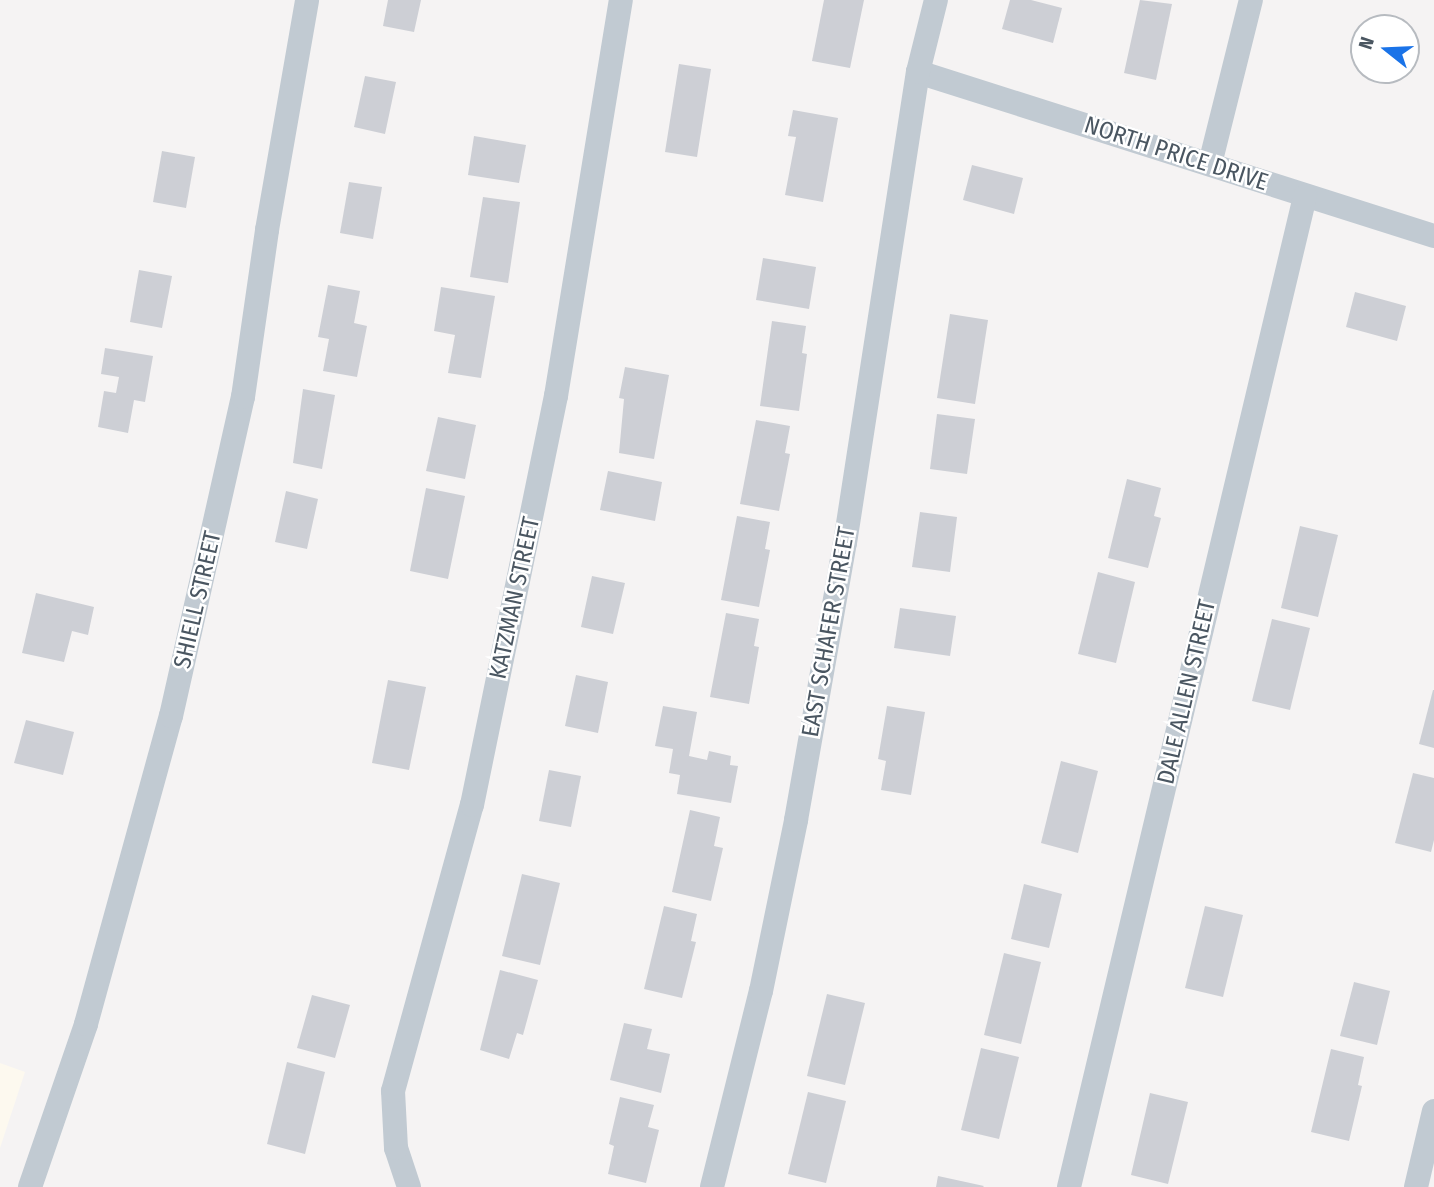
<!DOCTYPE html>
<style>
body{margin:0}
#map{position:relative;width:1434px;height:1187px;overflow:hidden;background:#f5f3f3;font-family:"Fira Sans Condensed",sans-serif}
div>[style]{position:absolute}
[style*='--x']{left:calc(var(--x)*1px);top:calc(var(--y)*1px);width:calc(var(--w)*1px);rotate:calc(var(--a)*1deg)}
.commercial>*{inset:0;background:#fdf9ef}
.building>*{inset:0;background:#cdcfd5}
.street>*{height:24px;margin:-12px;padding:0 12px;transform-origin:12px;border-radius:12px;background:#c1cad2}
span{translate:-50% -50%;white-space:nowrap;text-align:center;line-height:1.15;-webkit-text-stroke:5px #fff;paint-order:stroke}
.street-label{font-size:24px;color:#4a5661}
.north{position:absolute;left:1350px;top:14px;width:70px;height:70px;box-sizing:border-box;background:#fff;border:2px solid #b7bbc0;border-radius:50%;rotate:288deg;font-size:19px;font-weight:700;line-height:28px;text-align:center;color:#4a5661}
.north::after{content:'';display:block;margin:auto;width:24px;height:32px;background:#1a73e8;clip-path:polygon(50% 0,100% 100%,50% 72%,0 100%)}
</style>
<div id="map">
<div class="commercial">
<div style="clip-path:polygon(0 1063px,25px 1072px,0 1148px)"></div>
</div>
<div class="building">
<div style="clip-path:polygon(388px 0,421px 0,414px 32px,383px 26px)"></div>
<div style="clip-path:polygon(824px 0,864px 0,850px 68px,812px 61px)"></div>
<div style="clip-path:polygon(1010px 0,1031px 0,1062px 8px,1053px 43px,1002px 29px)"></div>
<div style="clip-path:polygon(1140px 0,1172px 4px,1156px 80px,1124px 73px)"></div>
<div style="clip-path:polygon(679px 64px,711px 69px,697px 157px,665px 152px)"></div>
<div style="clip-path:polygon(365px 76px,396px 82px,385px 134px,354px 127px)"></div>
<div style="clip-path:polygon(793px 110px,838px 118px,823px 202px,785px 195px,796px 137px,788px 136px)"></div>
<div style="clip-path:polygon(474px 136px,526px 145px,519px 183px,468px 175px)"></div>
<div style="clip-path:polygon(162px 151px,195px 157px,186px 208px,153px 202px)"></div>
<div style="clip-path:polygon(972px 165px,1023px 178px,1014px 214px,963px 200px)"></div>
<div style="clip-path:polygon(349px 182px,382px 187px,373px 239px,340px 233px)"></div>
<div style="clip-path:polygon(483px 197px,520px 202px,508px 283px,470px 277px)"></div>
<div style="clip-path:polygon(763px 258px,816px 267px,809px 309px,756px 300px)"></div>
<div style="clip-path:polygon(139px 270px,172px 276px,162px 328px,130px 322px)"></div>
<div style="clip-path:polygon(328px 285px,360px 291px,354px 323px,367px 326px,357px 377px,323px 371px,329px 339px,318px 337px)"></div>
<div style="clip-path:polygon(441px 287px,495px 296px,481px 378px,448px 373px,455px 335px,434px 331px)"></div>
<div style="clip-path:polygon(1355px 292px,1406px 306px,1397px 341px,1346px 327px)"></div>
<div style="clip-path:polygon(950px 314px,988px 320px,975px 404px,937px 398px)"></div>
<div style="clip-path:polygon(772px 321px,806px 326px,802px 353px,807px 354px,799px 411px,760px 406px)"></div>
<div style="clip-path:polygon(105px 348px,153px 356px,145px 402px,134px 400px,128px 433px,98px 427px,104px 391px,116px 393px,119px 377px,101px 374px)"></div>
<div style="clip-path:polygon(625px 367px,669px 375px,654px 459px,619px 453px,624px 399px,619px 398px)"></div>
<div style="clip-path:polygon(303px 389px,335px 395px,322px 469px,293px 463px)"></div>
<div style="clip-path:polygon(937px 414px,975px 419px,967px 474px,930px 469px)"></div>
<div style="clip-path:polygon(438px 417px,476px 425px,465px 479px,426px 471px)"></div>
<div style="clip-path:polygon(756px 420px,790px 426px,785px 453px,790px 454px,779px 511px,740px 504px)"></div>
<div style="clip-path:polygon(608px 471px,662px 482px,655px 521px,600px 510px)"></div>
<div style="clip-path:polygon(1127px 479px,1161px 488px,1154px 516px,1161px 518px,1148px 568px,1108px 558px)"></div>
<div style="clip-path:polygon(426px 488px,465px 496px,448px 579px,410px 571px)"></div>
<div style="clip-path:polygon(286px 491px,318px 499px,307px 549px,275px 542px)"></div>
<div style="clip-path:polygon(920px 512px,957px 517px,950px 572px,912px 567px)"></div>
<div style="clip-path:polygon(737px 516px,770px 522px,765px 549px,770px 550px,759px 607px,721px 600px)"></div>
<div style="clip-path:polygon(1300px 526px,1338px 535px,1318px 617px,1281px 608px)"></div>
<div style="clip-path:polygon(1098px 572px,1135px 582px,1116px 663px,1078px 654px)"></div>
<div style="clip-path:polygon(592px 576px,625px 583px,613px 634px,581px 627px)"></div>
<div style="clip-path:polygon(36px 593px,94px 607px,88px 635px,72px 631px,64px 662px,22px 653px)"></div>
<div style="clip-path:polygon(900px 608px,956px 616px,950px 656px,894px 648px)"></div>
<div style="clip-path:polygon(726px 613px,759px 619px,754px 646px,759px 647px,749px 704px,710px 697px)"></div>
<div style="clip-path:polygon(1272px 619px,1310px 628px,1290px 710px,1252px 701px)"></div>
<div style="clip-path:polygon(576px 675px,608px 682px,598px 733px,565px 726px)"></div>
<div style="clip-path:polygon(388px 680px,426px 687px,409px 770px,372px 763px)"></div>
<div style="clip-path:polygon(1433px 690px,1434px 690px,1434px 748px,1419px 744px)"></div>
<div style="clip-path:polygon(663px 706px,697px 712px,689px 756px,707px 760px,709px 751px,731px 756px,730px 765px,738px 766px,731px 803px,677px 794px,680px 775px,669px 773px,673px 749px,655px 746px)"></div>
<div style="clip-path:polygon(887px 706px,925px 712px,911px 795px,881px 790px,886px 761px,878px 759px)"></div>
<div style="clip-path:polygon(26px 720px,74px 732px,63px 775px,14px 763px)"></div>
<div style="clip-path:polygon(1061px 761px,1098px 771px,1078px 853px,1041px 843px)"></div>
<div style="clip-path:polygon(549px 770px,581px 776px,571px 827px,539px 821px)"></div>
<div style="clip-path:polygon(1413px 773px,1434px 778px,1434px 840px,1431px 852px,1395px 843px)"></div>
<div style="clip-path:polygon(690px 810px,720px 817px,714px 846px,723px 848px,711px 901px,672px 892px)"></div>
<div style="clip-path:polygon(522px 874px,560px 883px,540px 965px,502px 956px)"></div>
<div style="clip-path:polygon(1024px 884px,1062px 894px,1049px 948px,1011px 939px)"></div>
<div style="clip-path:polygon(664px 906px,697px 914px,691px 941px,696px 942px,682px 998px,644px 989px)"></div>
<div style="clip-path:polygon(1205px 906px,1243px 915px,1223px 997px,1185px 988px)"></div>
<div style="clip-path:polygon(1004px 953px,1041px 962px,1021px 1044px,984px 1035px)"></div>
<div style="clip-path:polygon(500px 970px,538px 980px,523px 1035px,517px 1033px,509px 1059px,480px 1050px)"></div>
<div style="clip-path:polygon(1354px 982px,1390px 991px,1377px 1045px,1340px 1036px)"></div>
<div style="clip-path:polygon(827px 994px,865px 1003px,845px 1085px,807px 1076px)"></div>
<div style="clip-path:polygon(312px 995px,350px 1005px,335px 1058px,297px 1048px)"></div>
<div style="clip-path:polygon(624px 1023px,652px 1029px,647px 1049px,670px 1054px,661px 1093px,610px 1080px)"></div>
<div style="clip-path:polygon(981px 1048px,1019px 1057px,999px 1139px,961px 1130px)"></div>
<div style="clip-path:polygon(1331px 1049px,1364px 1057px,1358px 1085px,1362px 1086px,1349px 1141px,1311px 1132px)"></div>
<div style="clip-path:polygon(287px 1062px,325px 1072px,305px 1154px,267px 1144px)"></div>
<div style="clip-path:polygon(808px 1092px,846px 1101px,826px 1183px,788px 1174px)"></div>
<div style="clip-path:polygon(1150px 1093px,1188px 1102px,1168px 1184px,1131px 1175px)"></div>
<div style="clip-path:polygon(620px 1097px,654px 1105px,648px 1127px,659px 1130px,646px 1183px,608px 1174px,614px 1146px,609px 1144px)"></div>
<div style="clip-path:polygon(938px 1176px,984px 1186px,983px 1187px,936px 1187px)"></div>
</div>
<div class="street">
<div style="--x:918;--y:72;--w:541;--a:17.63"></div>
<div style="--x:1210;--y:164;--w:169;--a:-76"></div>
<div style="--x:30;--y:1187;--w:172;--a:-71"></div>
<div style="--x:86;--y:1024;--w:320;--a:-74.6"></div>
<div style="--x:171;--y:716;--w:327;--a:-77.3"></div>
<div style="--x:243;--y:397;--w:169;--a:-81.8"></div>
<div style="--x:267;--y:230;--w:233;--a:-80.1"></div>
<div style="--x:409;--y:1187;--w:41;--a:-108.4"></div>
<div style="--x:396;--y:1148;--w:57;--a:-93"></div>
<div style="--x:393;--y:1091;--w:297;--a:-74.6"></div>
<div style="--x:472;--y:805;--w:418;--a:-78.4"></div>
<div style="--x:556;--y:396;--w:401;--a:-80.7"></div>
<div style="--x:712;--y:1187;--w:202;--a:-76"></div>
<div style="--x:761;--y:991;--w:175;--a:-78.4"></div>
<div style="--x:796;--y:820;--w:281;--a:-80"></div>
<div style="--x:845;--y:543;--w:477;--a:-81.2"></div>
<div style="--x:918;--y:72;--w:74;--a:-76"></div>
<div style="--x:1069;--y:1187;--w:1019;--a:-76.6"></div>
<div style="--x:1416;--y:1187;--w:78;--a:-76.7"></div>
</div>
<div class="street-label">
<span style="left:1176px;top:154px;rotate:18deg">NORTH PRICE DRIVE</span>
<span style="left:515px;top:598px;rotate:-78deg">KATZMAN STREET</span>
<span style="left:198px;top:600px;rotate:-77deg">SHIELL STREET</span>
<span style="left:829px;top:632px;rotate:-80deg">EAST SCHAFER STREET</span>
<span style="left:1187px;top:692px;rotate:-77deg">DALE ALLEN STREET</span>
</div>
<div class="north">N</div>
</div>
